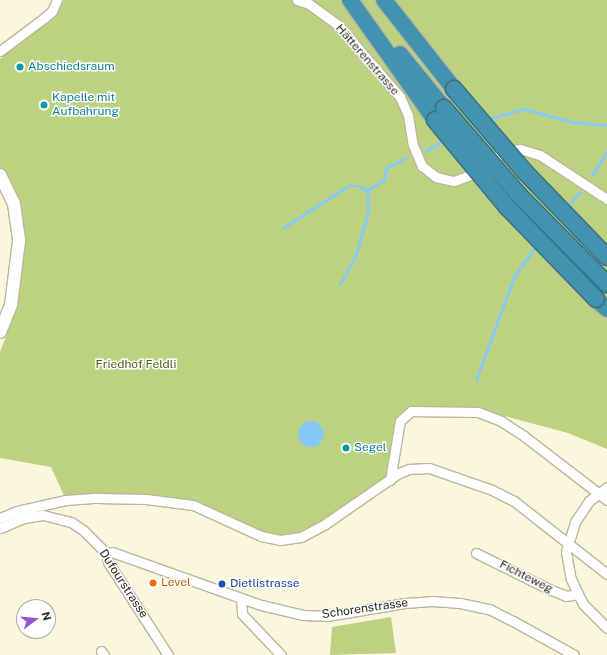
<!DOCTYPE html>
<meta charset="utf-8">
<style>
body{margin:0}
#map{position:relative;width:607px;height:655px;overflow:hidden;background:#fbf7dc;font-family:"Public Sans",sans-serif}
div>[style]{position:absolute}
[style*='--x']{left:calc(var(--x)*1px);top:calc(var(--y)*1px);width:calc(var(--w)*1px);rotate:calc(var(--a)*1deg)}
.green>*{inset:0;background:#bdd281}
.water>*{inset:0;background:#86c9f9}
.round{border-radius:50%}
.stream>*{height:2.5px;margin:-1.25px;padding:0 1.25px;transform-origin:1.25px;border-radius:1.25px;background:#86c9f9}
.roads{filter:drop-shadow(1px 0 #bab69d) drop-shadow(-1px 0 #bab69d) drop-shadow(0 1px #bab69d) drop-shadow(0 -1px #bab69d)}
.street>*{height:9px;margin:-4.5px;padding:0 4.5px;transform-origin:4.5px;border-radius:4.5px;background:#fff}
.secondary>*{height:12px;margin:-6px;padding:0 6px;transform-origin:6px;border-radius:6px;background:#fff}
.highway>*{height:16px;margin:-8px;padding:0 8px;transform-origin:8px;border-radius:8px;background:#4293af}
.bridges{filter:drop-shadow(1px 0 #3a6e7d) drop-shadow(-1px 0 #3a6e7d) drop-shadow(0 1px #3a6e7d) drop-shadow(0 -1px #3a6e7d)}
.highway-bridge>*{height:16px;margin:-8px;padding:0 8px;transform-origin:8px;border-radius:8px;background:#4293af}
.dots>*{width:11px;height:11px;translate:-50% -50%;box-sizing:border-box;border:2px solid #fff;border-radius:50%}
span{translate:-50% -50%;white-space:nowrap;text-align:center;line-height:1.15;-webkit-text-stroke:3px #fff;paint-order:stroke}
.street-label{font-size:12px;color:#2a291f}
.culture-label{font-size:12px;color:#0d838f}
.left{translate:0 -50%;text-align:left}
.park-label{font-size:12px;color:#505f1e}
.food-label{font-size:12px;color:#c56008}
.transit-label{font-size:12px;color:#164399}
.north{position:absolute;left:16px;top:599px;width:40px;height:40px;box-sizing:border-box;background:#fff;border:1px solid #aaa9a5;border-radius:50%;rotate:74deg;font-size:11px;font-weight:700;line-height:16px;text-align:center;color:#2a291f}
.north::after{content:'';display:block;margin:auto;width:14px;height:18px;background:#9155cc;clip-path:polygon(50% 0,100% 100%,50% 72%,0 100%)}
</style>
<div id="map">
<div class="green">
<div style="clip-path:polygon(61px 0,607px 0,607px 449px,568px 433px,489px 412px,411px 411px,400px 421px,390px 480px,325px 524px,280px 540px,193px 505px,66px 500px,51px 467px,0 458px,0 352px,8px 331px,19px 241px,0 175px,0 59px,55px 14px)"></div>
<div style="clip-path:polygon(391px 617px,396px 653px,330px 655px,332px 627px)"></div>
</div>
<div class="water">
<div class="round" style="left:298px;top:421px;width:26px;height:26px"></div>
</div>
<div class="stream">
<div style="--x:488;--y:119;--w:37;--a:-16"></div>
<div style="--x:524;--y:109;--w:51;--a:14.9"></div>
<div style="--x:573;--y:122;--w:34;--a:5"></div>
<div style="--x:426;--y:151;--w:21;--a:-31"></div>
<div style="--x:592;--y:175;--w:27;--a:-57"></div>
<div style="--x:566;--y:208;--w:21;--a:-49"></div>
<div style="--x:283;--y:228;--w:77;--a:-32.9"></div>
<div style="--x:348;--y:186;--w:11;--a:0"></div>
<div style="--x:359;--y:186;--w:9;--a:27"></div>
<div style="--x:367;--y:190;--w:20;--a:-30"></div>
<div style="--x:384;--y:180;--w:12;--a:-81"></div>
<div style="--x:386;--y:168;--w:22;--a:-27"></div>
<div style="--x:340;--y:284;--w:31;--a:-61"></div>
<div style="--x:355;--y:257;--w:46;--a:-73.5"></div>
<div style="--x:368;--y:213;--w:23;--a:-92"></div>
<div style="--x:476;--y:380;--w:110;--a:-69.7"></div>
<div style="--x:514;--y:277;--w:38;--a:-55"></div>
</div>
<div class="roads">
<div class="street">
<div style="--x:297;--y:0;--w:13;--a:18"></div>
<div style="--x:309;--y:4;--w:37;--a:36"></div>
<div style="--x:339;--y:26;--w:94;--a:49.3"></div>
<div style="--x:400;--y:97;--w:20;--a:66"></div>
<div style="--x:408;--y:115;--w:30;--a:81"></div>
<div style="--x:413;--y:145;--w:23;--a:67"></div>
<div style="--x:422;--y:166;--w:18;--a:38"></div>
<div style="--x:436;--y:177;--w:18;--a:13"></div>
<div style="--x:454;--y:181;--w:27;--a:-20"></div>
<div style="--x:479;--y:172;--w:30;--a:-40"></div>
<div style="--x:502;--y:153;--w:18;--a:-13"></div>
<div style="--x:520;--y:149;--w:21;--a:17"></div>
<div style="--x:540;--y:155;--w:80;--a:33.3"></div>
<div style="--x:0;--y:51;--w:55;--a:-36.9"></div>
<div style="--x:44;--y:18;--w:11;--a:-41"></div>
<div style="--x:52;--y:11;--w:12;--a:-66"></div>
<div style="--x:390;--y:480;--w:60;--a:-80.4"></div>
<div style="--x:400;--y:421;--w:15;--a:-42"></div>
<div style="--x:411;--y:411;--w:67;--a:0.9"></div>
<div style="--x:478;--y:412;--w:25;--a:21"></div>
<div style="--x:501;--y:421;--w:27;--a:33"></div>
<div style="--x:524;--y:436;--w:105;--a:37.6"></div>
<div style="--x:607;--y:487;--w:23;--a:142"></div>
<div style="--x:589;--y:501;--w:25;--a:124"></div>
<div style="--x:575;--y:522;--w:31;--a:107"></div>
<div style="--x:566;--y:552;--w:27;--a:80"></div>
<div style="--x:571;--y:579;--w:17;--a:65"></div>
<div style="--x:578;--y:594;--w:11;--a:63"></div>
<div style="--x:583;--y:604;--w:34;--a:45"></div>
<div style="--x:0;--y:518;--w:18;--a:-22"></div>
<div style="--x:17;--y:511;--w:50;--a:-12.7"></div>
<div style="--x:66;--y:500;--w:31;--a:-4"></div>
<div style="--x:97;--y:498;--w:49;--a:1.2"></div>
<div style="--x:146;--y:499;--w:47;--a:7.3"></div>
<div style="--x:193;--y:505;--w:75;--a:24.5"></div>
<div style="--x:261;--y:536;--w:19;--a:12"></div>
<div style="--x:280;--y:540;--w:21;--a:-8"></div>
<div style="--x:301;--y:537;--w:27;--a:-28"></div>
<div style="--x:325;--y:524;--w:90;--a:-34.6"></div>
<div style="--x:399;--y:473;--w:11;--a:-22"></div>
<div style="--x:409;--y:469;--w:20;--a:-3"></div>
<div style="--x:429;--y:468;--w:67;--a:19.2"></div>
<div style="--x:492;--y:490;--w:25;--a:27"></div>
<div style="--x:514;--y:501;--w:118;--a:38.1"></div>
<div style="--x:0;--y:528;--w:26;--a:-23"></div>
<div style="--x:24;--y:518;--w:19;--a:-9"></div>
<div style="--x:43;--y:515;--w:29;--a:14"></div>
<div style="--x:71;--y:522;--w:14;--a:34"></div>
<div style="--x:83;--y:530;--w:33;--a:45"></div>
<div style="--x:106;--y:553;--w:9;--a:77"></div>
<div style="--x:108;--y:562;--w:111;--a:57.2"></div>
<div style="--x:106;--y:553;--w:6;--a:-9"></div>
<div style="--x:112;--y:552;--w:158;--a:19.6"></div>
<div style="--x:261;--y:605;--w:43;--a:13.4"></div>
<div style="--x:303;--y:615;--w:24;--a:2"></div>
<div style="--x:327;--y:616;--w:79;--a:-9.5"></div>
<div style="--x:405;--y:603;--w:27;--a:-4"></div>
<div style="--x:432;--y:601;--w:28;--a:4"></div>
<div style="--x:460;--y:603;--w:30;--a:12"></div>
<div style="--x:489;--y:609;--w:27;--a:27"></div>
<div style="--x:513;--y:621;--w:70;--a:29.1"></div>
<div style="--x:476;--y:553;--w:81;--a:26.3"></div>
<div style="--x:549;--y:589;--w:18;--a:22"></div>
<div style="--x:566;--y:596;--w:12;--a:-9"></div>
<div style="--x:241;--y:598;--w:16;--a:86"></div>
<div style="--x:242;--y:614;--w:57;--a:46.4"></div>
<div style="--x:101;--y:651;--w:5;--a:53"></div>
</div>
<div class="secondary">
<div style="--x:0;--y:175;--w:32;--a:64"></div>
<div style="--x:14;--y:204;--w:37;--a:82"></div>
<div style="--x:19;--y:241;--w:64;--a:97.1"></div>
<div style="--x:11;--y:305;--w:29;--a:112"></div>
</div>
<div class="highway">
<div style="--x:350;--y:0;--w:147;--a:54.7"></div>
<div style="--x:384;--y:0;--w:113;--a:51.8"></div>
<div style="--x:400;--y:54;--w:70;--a:50.8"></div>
<div style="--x:596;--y:299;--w:15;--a:42"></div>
</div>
</div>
<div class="bridges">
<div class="highway-bridge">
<div style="--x:454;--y:89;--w:109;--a:49.5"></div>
<div style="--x:525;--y:172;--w:118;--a:46"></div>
<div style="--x:444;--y:108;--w:113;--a:49.3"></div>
<div style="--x:518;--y:194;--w:127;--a:45.3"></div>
<div style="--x:435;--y:120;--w:113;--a:50.4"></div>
<div style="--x:507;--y:207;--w:128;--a:45.9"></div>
</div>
</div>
<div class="dots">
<div style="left:20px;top:67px;background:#0f9aa8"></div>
<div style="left:44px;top:105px;background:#0f9aa8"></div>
<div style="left:346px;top:448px;background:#0f9aa8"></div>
<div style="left:153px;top:583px;background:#e8710a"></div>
<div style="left:222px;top:584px;background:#1a4fb4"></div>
</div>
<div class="street-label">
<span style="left:367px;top:60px;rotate:49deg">Hätterenstrasse</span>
<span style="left:526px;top:577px;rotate:27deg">Fichteweg</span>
<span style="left:123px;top:584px;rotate:57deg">Dufourstrasse</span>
<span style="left:365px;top:609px;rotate:-8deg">Schorenstrasse</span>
</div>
<div class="culture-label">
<span class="left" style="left:28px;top:67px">Abschiedsraum</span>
<span class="left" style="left:52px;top:105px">Kapelle mit<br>Aufbahrung</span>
<span class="left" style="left:354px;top:448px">Segel</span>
</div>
<div class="park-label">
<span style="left:136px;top:365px">Friedhof Feldli</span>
</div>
<div class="food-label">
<span class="left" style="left:161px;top:583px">Level</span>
</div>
<div class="transit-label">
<span class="left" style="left:230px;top:584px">Dietlistrasse</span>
</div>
<div class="north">N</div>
</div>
